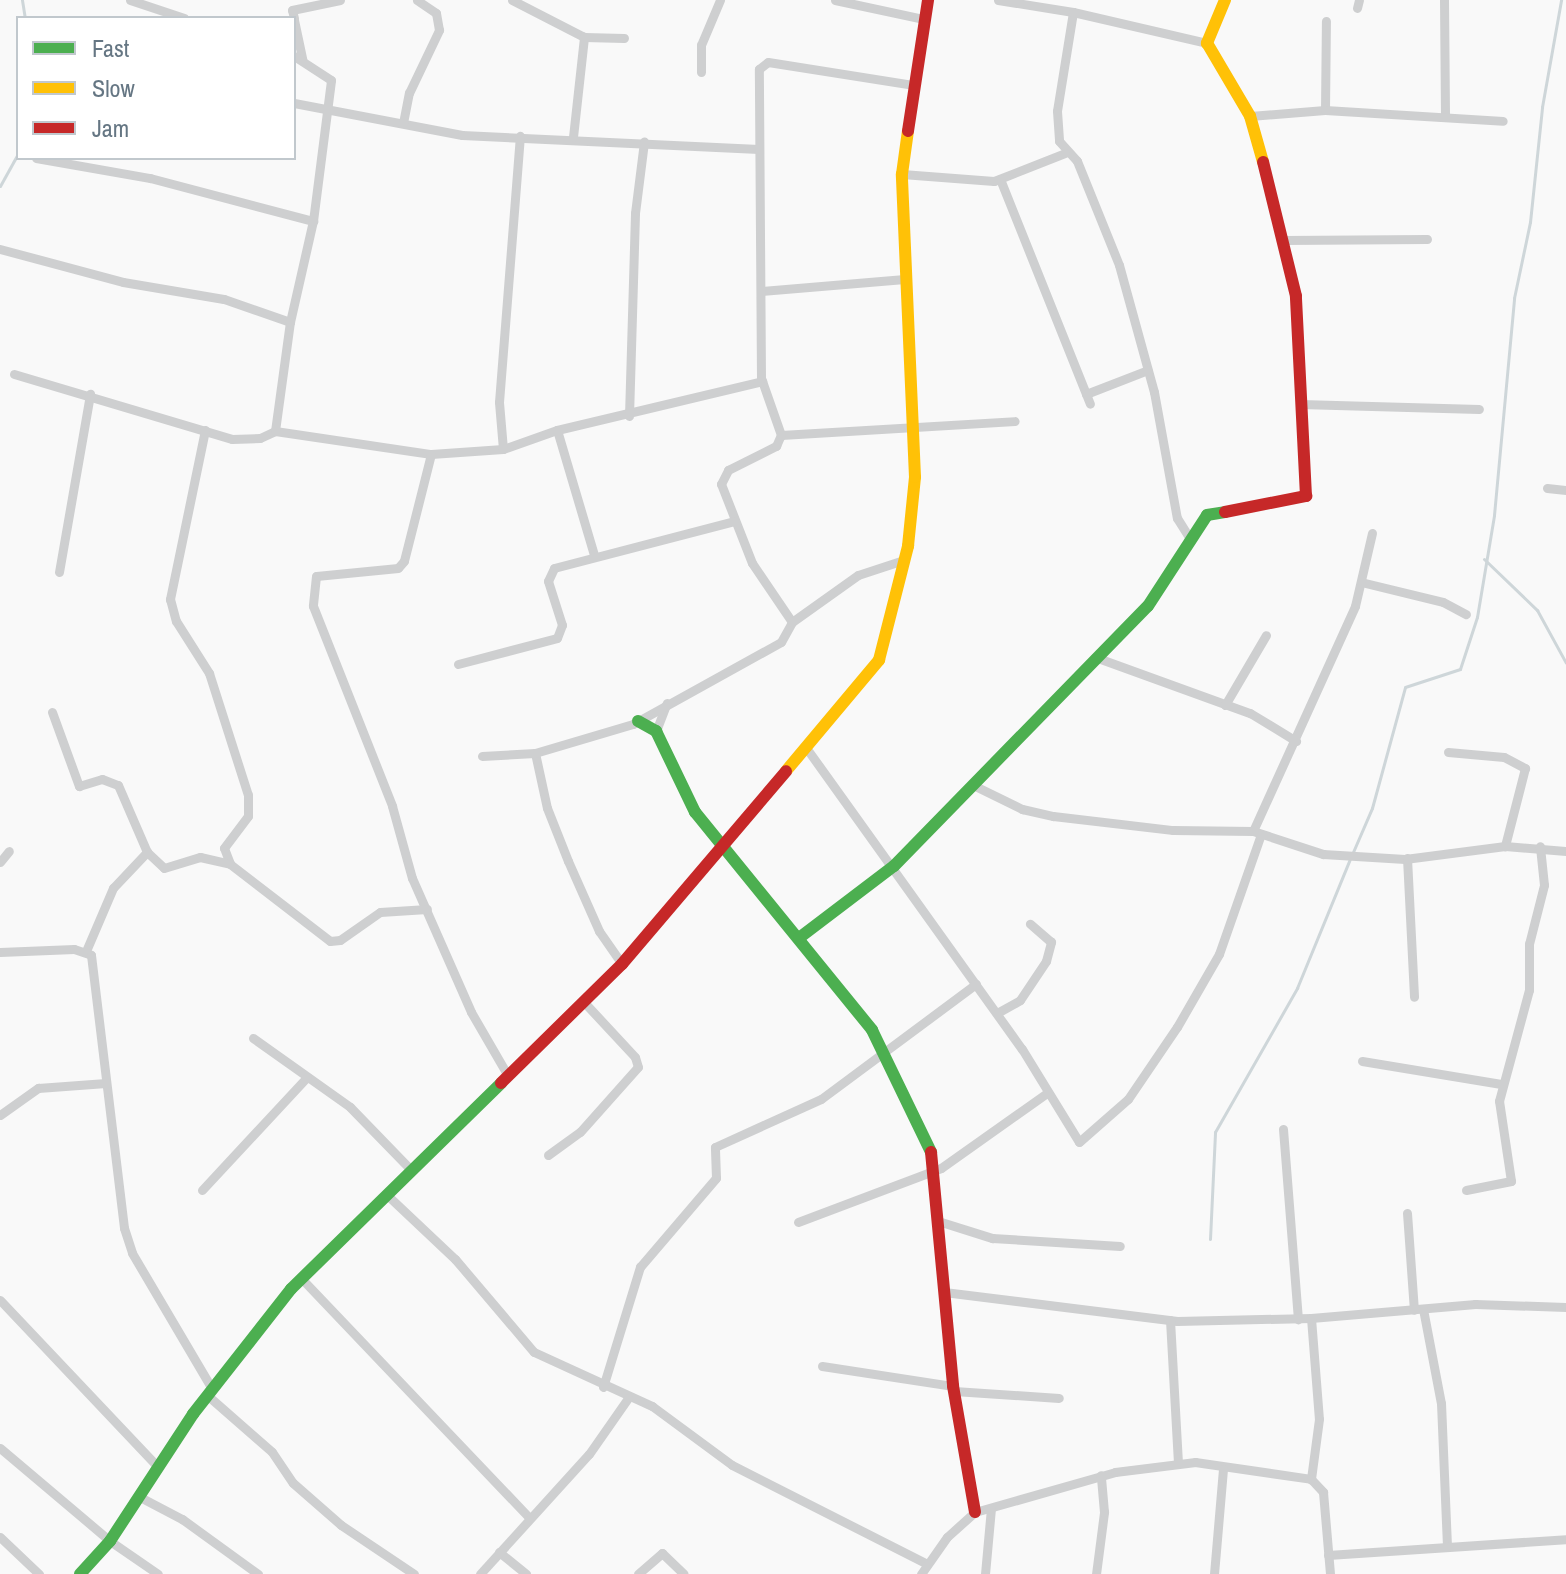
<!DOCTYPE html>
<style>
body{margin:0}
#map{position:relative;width:1566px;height:1574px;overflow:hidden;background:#f9f9f9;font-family:"Archivo Narrow",sans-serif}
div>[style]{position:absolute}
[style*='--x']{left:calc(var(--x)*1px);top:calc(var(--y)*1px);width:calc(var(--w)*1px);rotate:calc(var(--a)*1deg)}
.stream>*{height:3px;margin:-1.5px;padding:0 1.5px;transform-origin:1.5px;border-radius:1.5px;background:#ced6d9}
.street>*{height:9px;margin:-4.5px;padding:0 4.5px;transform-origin:4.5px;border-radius:4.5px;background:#cecfd0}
.fast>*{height:12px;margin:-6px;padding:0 6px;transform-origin:6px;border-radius:6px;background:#4caf50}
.slow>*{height:12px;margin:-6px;padding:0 6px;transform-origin:6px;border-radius:6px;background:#ffc107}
.jam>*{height:12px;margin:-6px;padding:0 6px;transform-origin:6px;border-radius:6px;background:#c62828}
span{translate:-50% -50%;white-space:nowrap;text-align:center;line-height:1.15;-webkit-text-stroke:8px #fff;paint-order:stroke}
.legend{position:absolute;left:16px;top:16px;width:280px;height:144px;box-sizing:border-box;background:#fff;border:2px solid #c1c8cd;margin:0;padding:10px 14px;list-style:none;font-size:24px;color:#657683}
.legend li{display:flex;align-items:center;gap:16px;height:40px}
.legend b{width:40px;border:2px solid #c1c8cd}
</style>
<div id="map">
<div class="stream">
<div style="--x:22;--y:0;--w:18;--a:81"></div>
<div style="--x:0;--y:186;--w:38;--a:-61"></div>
<div style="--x:1484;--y:559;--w:74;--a:43.9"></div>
<div style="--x:1537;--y:610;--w:60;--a:61.3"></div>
<div style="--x:1353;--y:852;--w:48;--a:-66.6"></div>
<div style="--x:1372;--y:808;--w:125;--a:-74.7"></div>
<div style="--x:1405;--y:687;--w:58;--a:-18.1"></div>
<div style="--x:1460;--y:669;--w:55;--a:-71.9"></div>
<div style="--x:1477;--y:617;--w:103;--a:-80.5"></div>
<div style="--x:1494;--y:515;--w:218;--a:-84.7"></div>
<div style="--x:1514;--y:298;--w:78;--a:-78.1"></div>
<div style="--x:1530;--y:222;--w:116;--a:-84"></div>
<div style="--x:1542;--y:107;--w:109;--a:-79.9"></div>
<div style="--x:1210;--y:1239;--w:107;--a:-87.3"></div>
<div style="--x:1215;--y:1132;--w:166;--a:-60.3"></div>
<div style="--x:1297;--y:988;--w:139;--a:-67.7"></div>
</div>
<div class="street">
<div style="--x:130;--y:0;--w:57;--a:18.4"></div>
<div style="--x:512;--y:0;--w:81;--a:27.2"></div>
<div style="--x:584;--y:37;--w:40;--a:1.4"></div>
<div style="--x:835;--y:0;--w:91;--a:12.1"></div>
<div style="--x:998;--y:0;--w:76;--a:9.1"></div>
<div style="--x:1073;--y:12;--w:100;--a:99.2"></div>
<div style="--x:1057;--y:111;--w:30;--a:86"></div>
<div style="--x:1059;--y:141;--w:27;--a:48"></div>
<div style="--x:1077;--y:161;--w:112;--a:68"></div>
<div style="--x:1119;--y:265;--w:132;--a:74.6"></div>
<div style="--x:1154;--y:392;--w:128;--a:79.7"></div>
<div style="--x:1177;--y:518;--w:25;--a:58"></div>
<div style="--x:1444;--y:0;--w:116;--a:89.5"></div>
<div style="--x:1357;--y:8;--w:8;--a:-76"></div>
<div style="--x:1073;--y:12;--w:138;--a:13"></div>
<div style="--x:294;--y:18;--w:8;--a:-104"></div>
<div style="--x:292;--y:10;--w:49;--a:-11.8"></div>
<div style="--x:294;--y:20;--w:40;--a:78"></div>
<div style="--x:701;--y:72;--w:27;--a:-90"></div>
<div style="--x:701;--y:45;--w:49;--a:-67.1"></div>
<div style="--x:294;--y:103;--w:171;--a:10.8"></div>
<div style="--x:462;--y:135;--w:297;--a:2.7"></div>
<div style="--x:1325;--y:110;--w:89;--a:-89.4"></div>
<div style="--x:1250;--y:116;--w:75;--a:-4.6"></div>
<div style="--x:1325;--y:110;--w:178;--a:3.5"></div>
<div style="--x:403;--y:123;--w:31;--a:-79"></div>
<div style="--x:409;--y:93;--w:70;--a:-64.5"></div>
<div style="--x:439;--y:30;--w:17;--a:-100"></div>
<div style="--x:436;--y:13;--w:23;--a:-146"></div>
<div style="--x:573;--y:137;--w:101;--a:-83.7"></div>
<div style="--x:36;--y:158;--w:116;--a:10"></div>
<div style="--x:150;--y:178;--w:169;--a:14.8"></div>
<div style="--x:902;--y:174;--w:92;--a:4.4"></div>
<div style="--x:994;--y:181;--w:76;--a:-21.5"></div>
<div style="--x:1000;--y:179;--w:242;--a:68.2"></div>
<div style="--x:1284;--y:240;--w:143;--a:-0.4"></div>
<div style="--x:0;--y:249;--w:127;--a:15"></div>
<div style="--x:123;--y:282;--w:102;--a:9.6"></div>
<div style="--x:224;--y:299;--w:70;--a:19.2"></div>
<div style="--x:761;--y:291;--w:144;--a:-4.8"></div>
<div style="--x:14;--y:374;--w:227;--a:16.6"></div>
<div style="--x:232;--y:439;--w:28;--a:-2"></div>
<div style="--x:260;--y:438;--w:17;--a:-25"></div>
<div style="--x:275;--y:431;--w:158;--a:8.4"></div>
<div style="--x:431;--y:454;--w:72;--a:-4"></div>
<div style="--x:503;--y:449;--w:57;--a:-19.4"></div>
<div style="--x:557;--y:430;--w:211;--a:-13.4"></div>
<div style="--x:1086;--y:394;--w:66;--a:-21.2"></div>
<div style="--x:1300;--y:404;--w:179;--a:1.6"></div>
<div style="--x:629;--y:416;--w:203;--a:-88.3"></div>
<div style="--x:635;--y:213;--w:72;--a:-82.8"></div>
<div style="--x:205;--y:430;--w:173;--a:101.7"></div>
<div style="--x:170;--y:599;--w:23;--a:75"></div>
<div style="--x:176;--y:621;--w:62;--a:57.6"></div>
<div style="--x:209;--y:673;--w:128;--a:72.3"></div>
<div style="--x:248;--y:795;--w:21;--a:90"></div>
<div style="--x:248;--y:816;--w:40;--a:127"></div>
<div style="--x:224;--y:848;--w:17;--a:69"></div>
<div style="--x:557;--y:430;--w:130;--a:73.5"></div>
<div style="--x:275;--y:431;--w:110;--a:-82.2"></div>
<div style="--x:290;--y:322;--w:104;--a:-77.2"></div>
<div style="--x:313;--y:221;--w:142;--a:-82.7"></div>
<div style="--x:331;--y:80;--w:44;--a:-147"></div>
<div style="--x:781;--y:435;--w:234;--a:-3.4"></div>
<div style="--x:503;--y:449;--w:47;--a:-94.9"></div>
<div style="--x:499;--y:402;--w:267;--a:-85.5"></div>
<div style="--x:431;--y:454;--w:110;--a:104.2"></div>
<div style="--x:404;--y:561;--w:9;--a:131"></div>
<div style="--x:398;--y:568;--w:82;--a:174.4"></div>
<div style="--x:316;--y:576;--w:30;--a:96"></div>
<div style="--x:313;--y:606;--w:215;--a:68.4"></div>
<div style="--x:392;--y:806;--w:75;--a:74.5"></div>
<div style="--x:412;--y:878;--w:146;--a:66.2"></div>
<div style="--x:471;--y:1012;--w:72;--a:59.9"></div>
<div style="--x:1547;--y:488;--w:19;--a:6"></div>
<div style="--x:59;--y:572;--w:181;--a:-80.1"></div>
<div style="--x:1361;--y:582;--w:84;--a:13.7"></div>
<div style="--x:1443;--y:602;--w:26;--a:28"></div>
<div style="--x:792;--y:622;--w:71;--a:-124.1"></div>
<div style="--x:752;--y:563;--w:85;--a:-111.4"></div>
<div style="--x:721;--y:484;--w:16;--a:-63"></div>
<div style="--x:728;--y:470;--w:54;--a:-26.6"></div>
<div style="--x:776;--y:446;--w:12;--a:-66"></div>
<div style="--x:781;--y:435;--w:60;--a:-109.3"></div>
<div style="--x:761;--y:378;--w:309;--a:-90.4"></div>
<div style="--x:759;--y:69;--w:11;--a:-38"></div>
<div style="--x:768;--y:62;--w:148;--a:9"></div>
<div style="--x:1095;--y:657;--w:165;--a:19.9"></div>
<div style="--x:1250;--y:713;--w:54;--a:31.3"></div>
<div style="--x:458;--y:664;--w:102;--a:-14.7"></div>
<div style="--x:557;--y:638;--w:14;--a:-69"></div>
<div style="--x:562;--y:625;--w:46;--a:-107.7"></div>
<div style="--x:548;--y:581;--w:14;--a:-65"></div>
<div style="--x:554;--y:568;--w:186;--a:-14.6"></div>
<div style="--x:1225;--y:705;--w:81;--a:-59.6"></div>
<div style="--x:52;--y:712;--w:79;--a:70"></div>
<div style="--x:79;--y:786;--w:24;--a:-17"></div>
<div style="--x:102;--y:779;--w:17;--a:21"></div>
<div style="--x:118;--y:785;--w:73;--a:66.6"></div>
<div style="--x:147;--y:852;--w:23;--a:43"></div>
<div style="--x:164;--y:868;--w:38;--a:-17"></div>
<div style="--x:200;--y:857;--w:31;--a:13"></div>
<div style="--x:230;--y:864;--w:126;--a:37.6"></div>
<div style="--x:330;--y:941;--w:10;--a:-6"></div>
<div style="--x:340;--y:940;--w:49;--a:-35"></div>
<div style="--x:380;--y:912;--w:47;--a:-3.7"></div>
<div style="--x:656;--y:731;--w:30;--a:-69"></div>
<div style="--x:807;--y:749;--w:369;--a:54.4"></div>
<div style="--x:1022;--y:1049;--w:109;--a:58.5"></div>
<div style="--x:1079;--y:1142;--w:65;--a:-41.3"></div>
<div style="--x:1128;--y:1099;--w:87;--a:-55.8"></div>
<div style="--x:1177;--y:1027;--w:84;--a:-60.1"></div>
<div style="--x:1219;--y:954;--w:127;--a:-70.7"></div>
<div style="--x:1448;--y:752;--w:56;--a:5.1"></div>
<div style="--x:1504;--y:757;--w:24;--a:28"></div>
<div style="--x:1525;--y:768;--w:81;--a:104.4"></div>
<div style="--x:535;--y:753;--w:56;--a:77.7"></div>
<div style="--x:547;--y:808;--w:57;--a:68.4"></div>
<div style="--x:568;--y:861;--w:77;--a:66.1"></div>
<div style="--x:599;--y:931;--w:40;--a:55.1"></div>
<div style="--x:482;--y:756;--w:53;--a:-3.2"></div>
<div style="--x:535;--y:753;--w:102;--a:-16.5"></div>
<div style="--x:633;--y:724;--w:169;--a:-29"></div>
<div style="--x:781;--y:642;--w:23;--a:-61"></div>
<div style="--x:792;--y:622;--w:81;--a:-35.5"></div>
<div style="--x:858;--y:575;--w:48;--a:-18.1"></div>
<div style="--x:973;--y:785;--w:55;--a:26.1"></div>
<div style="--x:1022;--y:809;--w:32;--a:13"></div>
<div style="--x:1053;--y:816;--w:121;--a:6.7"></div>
<div style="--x:1173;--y:830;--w:80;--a:0.7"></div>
<div style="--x:1253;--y:831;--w:74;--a:18.2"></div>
<div style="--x:1323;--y:854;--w:82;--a:3.5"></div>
<div style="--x:1405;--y:859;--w:101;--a:-7.4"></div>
<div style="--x:1505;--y:846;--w:61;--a:4.7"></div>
<div style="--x:1253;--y:831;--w:247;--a:-65.6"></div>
<div style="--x:1355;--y:606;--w:75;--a:-76.9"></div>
<div style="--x:1407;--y:858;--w:139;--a:87.1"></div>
<div style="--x:0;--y:862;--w:14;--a:-51"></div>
<div style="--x:86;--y:951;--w:69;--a:-66.8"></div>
<div style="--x:113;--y:888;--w:50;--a:-46.6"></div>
<div style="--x:0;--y:952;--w:74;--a:-2.3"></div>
<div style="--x:74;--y:949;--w:18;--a:19"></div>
<div style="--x:91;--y:955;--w:275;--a:83.1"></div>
<div style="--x:124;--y:1228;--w:26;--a:72"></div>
<div style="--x:132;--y:1253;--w:158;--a:59.5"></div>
<div style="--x:997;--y:1013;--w:26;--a:-29"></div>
<div style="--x:1020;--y:1000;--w:47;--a:-56.3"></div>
<div style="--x:1046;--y:961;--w:20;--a:-75"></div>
<div style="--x:1051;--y:942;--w:28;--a:-139"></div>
<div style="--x:253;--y:1038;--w:119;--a:35.4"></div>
<div style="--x:350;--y:1107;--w:88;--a:45.9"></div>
<div style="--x:1362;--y:1061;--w:141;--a:9.4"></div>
<div style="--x:0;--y:1115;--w:47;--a:-35.4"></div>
<div style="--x:38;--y:1088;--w:68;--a:-4.2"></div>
<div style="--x:1283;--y:1129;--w:191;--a:85.5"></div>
<div style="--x:548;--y:1155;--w:39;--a:-36"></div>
<div style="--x:580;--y:1132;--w:87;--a:-48.3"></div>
<div style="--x:638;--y:1067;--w:10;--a:-107"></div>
<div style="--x:635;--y:1057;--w:76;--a:-132.9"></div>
<div style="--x:202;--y:1190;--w:154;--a:-47.1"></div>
<div style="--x:1466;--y:1190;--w:46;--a:-11.3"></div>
<div style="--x:1511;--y:1181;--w:81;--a:-98.5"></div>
<div style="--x:1499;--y:1101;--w:115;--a:-74.9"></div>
<div style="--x:1529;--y:990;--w:46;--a:-90"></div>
<div style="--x:1529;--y:944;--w:61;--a:-75.7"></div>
<div style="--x:1544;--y:885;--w:39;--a:-96"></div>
<div style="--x:386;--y:1194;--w:95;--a:43.3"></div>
<div style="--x:455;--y:1259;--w:122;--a:49.7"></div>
<div style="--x:534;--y:1352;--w:130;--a:24.6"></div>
<div style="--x:652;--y:1406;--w:99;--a:36.4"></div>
<div style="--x:732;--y:1465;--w:219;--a:26.9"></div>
<div style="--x:1407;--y:1213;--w:97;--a:85.9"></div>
<div style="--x:938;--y:1221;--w:57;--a:17.5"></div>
<div style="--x:992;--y:1238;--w:128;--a:3.6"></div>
<div style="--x:798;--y:1222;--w:153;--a:-20.7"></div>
<div style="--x:941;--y:1168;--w:130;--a:-35.3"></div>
<div style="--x:301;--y:1278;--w:329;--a:46.4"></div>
<div style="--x:944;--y:1292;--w:235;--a:7.1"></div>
<div style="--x:1177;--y:1321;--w:134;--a:-1.3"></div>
<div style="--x:1311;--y:1318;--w:165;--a:-4.9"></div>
<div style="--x:1475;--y:1304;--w:91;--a:1.9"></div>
<div style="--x:0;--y:1300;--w:228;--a:46.6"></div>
<div style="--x:1423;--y:1309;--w:96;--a:79.2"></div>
<div style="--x:1441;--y:1403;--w:141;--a:87.6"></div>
<div style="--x:1311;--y:1318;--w:101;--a:85.5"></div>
<div style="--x:1319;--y:1419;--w:61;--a:97.6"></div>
<div style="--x:1170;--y:1320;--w:143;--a:86.8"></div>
<div style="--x:822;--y:1366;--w:133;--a:8.7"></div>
<div style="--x:603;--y:1387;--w:126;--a:-72.9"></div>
<div style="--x:640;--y:1267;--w:117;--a:-49.5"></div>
<div style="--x:716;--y:1178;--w:31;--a:-92"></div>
<div style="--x:715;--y:1147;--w:116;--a:-24.4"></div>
<div style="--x:821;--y:1099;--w:193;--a:-36.6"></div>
<div style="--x:954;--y:1391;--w:105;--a:3.8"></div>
<div style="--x:207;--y:1395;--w:86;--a:41.2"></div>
<div style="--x:272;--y:1452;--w:37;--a:56"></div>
<div style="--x:293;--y:1483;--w:64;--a:41.2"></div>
<div style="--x:341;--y:1525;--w:88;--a:33.9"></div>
<div style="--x:0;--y:1448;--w:144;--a:40.2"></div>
<div style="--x:110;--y:1541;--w:58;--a:34.5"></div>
<div style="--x:138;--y:1496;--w:50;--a:27.6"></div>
<div style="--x:182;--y:1519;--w:94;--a:35.9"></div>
<div style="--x:0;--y:1537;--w:54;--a:43.5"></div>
<div style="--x:499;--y:1552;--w:35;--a:39"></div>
<div style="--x:1328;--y:1555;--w:239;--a:-3.8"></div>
<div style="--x:480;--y:1574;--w:162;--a:-47.8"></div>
<div style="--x:589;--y:1454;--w:68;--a:-55.1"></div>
<div style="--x:638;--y:1574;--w:32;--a:-41"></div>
<div style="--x:662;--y:1553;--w:30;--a:44"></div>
<div style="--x:921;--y:1574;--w:45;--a:-54.9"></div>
<div style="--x:947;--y:1537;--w:38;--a:-42"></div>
<div style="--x:975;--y:1512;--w:146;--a:-15.9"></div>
<div style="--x:1115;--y:1472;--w:81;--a:-7.1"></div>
<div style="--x:1195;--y:1462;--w:117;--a:8.3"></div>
<div style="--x:1311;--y:1479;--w:18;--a:47"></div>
<div style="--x:1323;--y:1492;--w:82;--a:85.1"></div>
<div style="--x:985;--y:1574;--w:66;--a:-84.8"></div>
<div style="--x:1096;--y:1574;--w:63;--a:-82.6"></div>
<div style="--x:1104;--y:1512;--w:37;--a:-95"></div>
<div style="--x:1214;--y:1574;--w:105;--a:-85.1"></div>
</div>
<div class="fast">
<div style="--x:638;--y:721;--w:21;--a:29"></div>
<div style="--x:656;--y:731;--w:90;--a:64.3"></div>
<div style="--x:695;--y:812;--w:281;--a:50.9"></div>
<div style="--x:872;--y:1030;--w:136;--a:64.2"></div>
<div style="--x:799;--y:938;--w:119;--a:-37.2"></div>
<div style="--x:894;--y:866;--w:363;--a:-45.7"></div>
<div style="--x:1148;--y:606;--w:108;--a:-57"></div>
<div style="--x:1207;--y:515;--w:18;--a:-9"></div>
<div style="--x:80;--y:1574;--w:45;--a:-47.7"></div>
<div style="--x:110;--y:1541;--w:152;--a:-56.8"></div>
<div style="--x:193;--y:1414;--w:159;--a:-51.9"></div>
<div style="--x:291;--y:1289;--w:294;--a:-44.4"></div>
</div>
<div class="slow">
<div style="--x:1225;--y:0;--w:47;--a:112.7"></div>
<div style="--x:1207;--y:43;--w:85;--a:59.5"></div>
<div style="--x:1250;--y:116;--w:48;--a:74.2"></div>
<div style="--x:786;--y:771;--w:145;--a:-50"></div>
<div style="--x:879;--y:660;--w:118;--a:-75.7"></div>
<div style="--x:908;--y:546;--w:69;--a:-84.2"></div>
<div style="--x:915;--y:477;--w:303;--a:-92.5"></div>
<div style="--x:902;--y:174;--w:43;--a:-82.1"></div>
</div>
<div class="jam">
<div style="--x:908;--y:131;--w:133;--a:-81.3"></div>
<div style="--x:1225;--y:512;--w:83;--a:-11.2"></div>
<div style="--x:1306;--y:496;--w:200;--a:-92.9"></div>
<div style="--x:1296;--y:296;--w:138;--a:-103.8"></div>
<div style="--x:501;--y:1083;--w:170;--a:-44.5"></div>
<div style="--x:622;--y:964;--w:253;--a:-49.6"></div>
<div style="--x:931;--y:1152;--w:235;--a:84.6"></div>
<div style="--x:953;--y:1386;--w:128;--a:80.1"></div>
</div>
<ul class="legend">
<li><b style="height:10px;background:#4caf50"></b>Fast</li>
<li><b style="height:10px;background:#ffc107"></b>Slow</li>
<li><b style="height:10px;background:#c62828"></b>Jam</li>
</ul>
</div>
